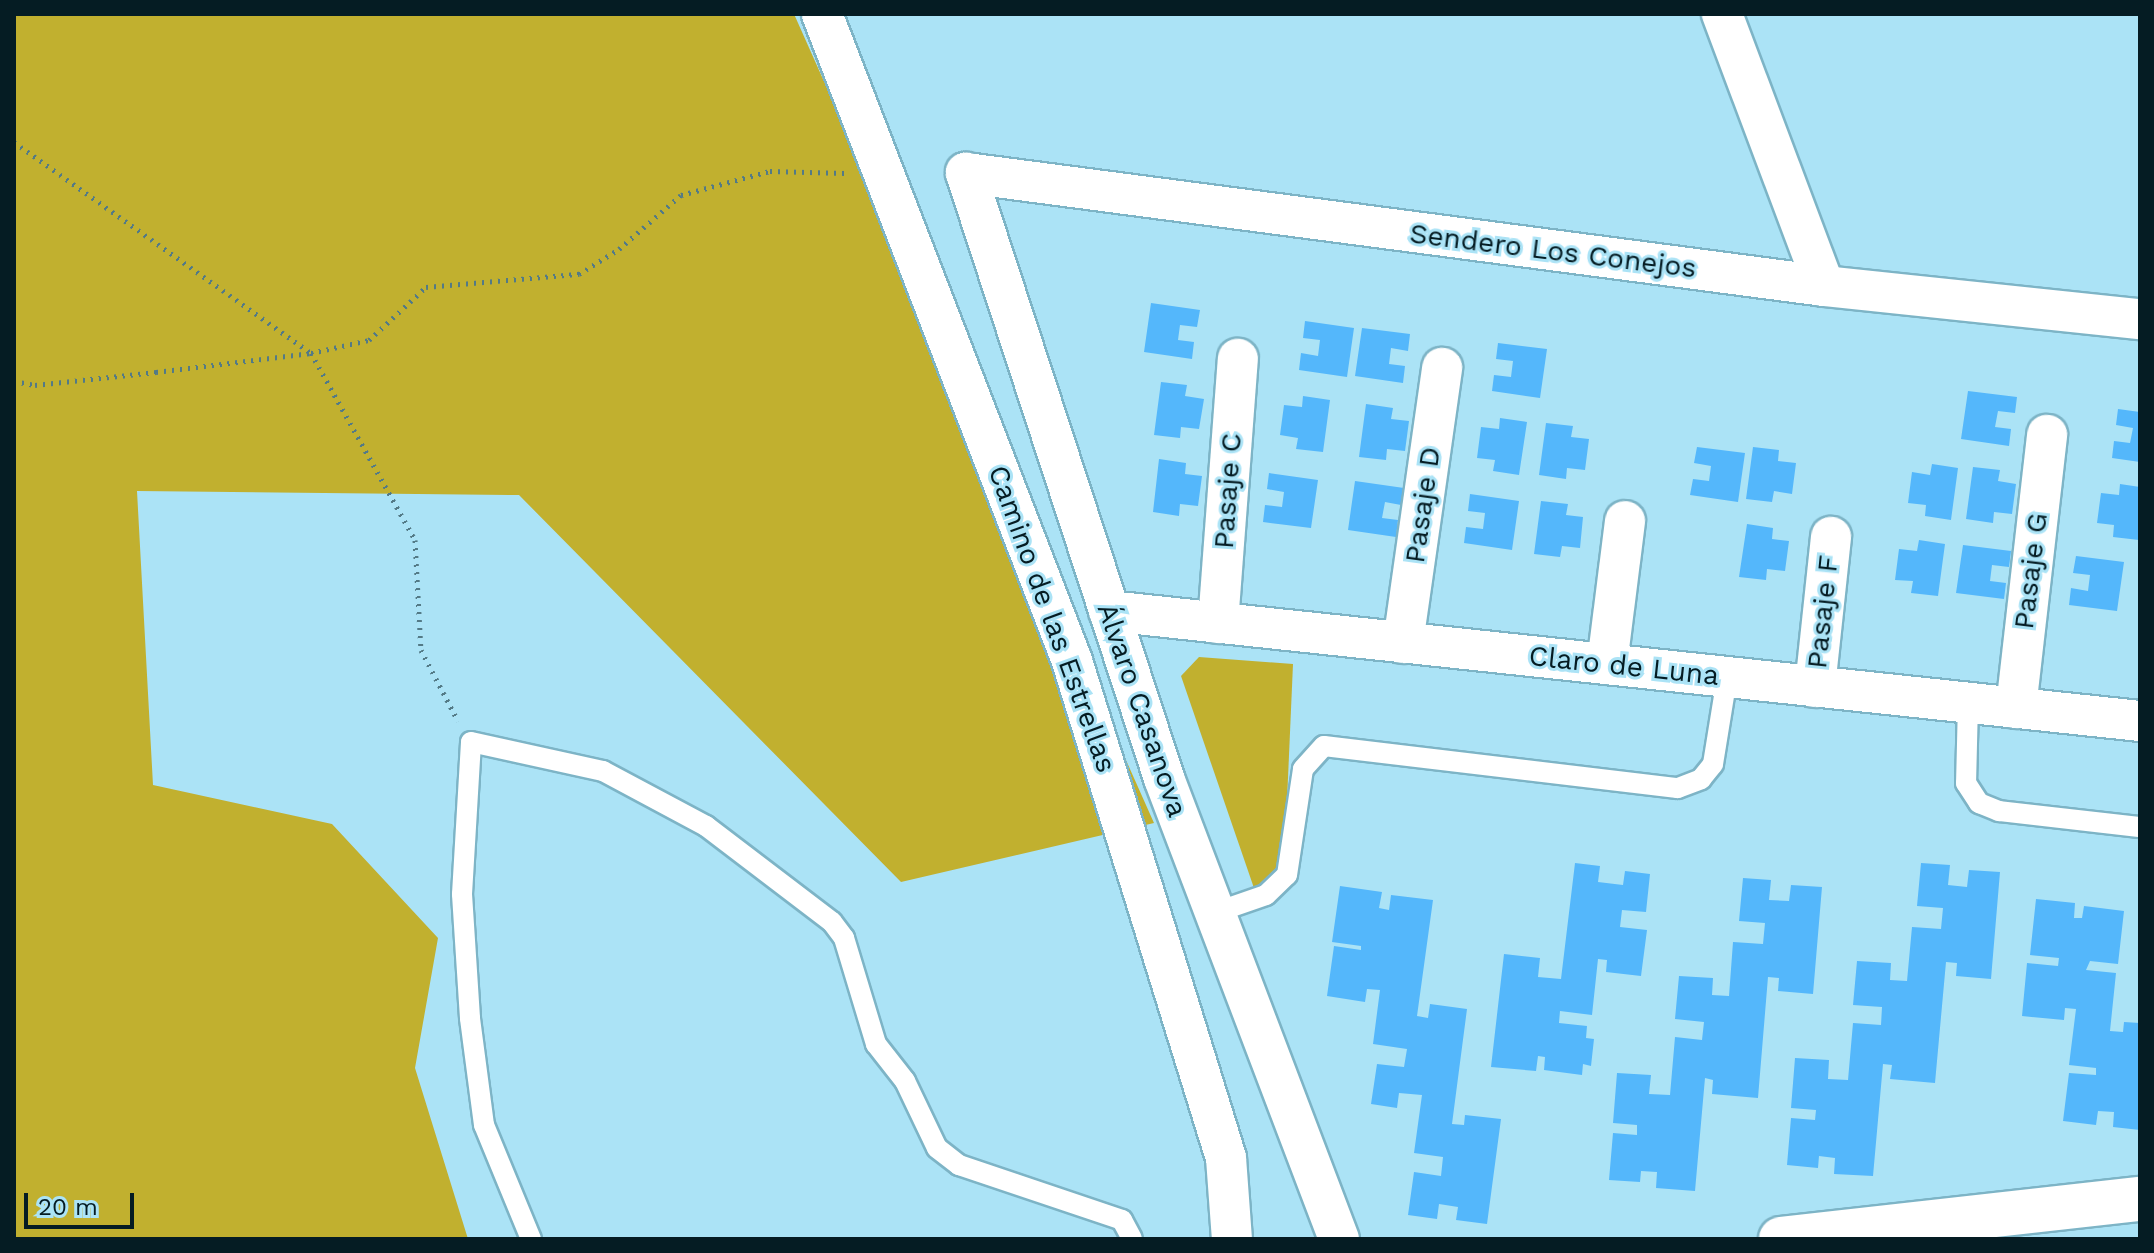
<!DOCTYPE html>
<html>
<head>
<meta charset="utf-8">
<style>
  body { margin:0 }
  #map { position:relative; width:2154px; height:1253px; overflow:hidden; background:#abe3f6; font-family:"Work Sans",sans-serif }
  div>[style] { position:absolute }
  .green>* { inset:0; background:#c1b02f }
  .building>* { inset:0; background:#54b7fb }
  .path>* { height:5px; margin-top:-2.5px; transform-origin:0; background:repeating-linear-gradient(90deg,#537a86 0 2px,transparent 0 8px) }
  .roads { filter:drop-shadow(2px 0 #7db4c6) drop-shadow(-2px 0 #7db4c6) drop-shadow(0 2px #7db4c6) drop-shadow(0 -2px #7db4c6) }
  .service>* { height:20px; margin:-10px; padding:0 10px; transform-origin:10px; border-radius:10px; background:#fff }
  .minor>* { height:40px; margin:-20px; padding:0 20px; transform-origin:20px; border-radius:20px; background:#fff }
  .tertiary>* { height:44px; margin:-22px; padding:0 22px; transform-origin:22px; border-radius:22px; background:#fff }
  span { translate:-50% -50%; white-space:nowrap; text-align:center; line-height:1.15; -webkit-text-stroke:6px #abe3f6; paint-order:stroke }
  .street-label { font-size:28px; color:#051c23 }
  .frame { position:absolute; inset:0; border:16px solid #051c23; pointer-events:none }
  .scale { position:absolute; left:24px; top:1193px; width:110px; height:36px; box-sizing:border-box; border:4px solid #051c23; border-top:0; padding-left:10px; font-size:24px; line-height:28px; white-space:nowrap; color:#051c23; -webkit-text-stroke:6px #abe3f6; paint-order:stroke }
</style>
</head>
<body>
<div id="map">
  <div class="green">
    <i style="clip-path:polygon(14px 14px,794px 14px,1154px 823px,901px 882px,519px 495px,137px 491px,153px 785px,332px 824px,438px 938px,415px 1068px,468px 1239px,14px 1239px)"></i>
    <i style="clip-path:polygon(1199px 657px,1293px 664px,1284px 869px,1255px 891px,1181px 676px)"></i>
  </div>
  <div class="building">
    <i style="clip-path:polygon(1151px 303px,1200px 310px,1197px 327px,1180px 325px,1178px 340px,1194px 342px,1192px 359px,1144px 352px)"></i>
    <i style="clip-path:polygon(1305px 321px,1354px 328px,1347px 377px,1299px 370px,1301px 353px,1318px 356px,1320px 340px,1303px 338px)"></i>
    <i style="clip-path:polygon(1362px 328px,1410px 334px,1408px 351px,1391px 348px,1389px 364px,1405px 366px,1403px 383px,1355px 376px)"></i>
    <i style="clip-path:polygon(1498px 343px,1547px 349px,1540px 398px,1492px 391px,1494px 375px,1511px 377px,1513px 361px,1496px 359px)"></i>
    <i style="clip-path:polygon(1161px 382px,1187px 385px,1185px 396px,1204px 399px,1199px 429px,1181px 427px,1180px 438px,1154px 435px)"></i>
    <i style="clip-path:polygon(1968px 391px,2017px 397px,2015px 413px,1998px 411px,1995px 427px,2011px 429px,2009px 446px,1961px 439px)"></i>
    <i style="clip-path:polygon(1303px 396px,1330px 400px,1323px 452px,1296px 449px,1298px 438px,1280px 435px,1284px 405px,1302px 407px)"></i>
    <i style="clip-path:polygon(1366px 404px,1393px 408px,1391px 419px,1409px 421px,1405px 451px,1387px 449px,1386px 460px,1359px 457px)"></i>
    <i style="clip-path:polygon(2118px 409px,2140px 412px,2140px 462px,2112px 458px,2114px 441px,2130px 443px,2133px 428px,2116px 425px)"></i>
    <i style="clip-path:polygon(1500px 418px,1527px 422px,1519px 475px,1493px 471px,1495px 460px,1477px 458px,1481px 427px,1499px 429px)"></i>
    <i style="clip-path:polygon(1546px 423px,1573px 426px,1571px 437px,1589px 439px,1585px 470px,1567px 468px,1566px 479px,1539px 475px)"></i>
    <i style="clip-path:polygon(1697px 447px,1745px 453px,1738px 502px,1690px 495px,1693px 479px,1709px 481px,1711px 466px,1694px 463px)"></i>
    <i style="clip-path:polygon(1753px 447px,1779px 450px,1778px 461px,1796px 463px,1792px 494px,1774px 491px,1772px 502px,1746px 499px)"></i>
    <i style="clip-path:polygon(1159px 459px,1186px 463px,1185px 474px,1202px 476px,1198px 506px,1180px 504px,1179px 516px,1153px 512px)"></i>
    <i style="clip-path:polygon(1932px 464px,1958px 468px,1951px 520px,1925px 516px,1926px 505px,1908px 503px,1912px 472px,1930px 475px)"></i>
    <i style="clip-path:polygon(1973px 467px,2000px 470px,1998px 481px,2016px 484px,2012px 514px,1994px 512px,1993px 523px,1966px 519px)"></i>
    <i style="clip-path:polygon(1269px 473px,1318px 480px,1311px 528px,1263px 522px,1265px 505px,1282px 507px,1284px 492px,1267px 489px)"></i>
    <i style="clip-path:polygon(1355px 481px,1404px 488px,1401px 505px,1385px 502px,1382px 518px,1398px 520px,1396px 537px,1348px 530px)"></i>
    <i style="clip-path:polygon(2120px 484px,2140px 487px,2139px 540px,2113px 537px,2114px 525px,2097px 523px,2101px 493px,2119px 495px)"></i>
    <i style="clip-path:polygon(1470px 494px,1519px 501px,1512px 550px,1464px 543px,1466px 527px,1483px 529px,1485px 513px,1468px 511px)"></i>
    <i style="clip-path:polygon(1541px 501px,1568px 504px,1566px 515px,1583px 517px,1580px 548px,1562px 546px,1560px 557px,1534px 554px)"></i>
    <i style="clip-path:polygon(1747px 524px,1773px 528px,1772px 539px,1789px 541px,1785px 571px,1767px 569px,1766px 580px,1739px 577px)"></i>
    <i style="clip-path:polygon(1919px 540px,1945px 544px,1938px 596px,1911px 593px,1913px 581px,1895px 580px,1899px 549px,1917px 551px)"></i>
    <i style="clip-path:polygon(1963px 545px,2011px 551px,2009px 567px,1992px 565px,1990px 581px,2006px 583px,2004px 599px,1956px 593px)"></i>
    <i style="clip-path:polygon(2076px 556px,2124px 562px,2117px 611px,2069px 605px,2071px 588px,2088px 591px,2090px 575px,2073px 573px)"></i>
    <i style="clip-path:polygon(1575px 863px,1600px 866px,1598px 882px,1623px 885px,1625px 871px,1650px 874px,1646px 912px,1622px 910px,1620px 927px,1647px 930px,1641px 976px,1606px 972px,1607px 960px,1598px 959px,1592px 1015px,1560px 1011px,1559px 1023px,1587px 1026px,1586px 1038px,1594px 1039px,1591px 1066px,1583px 1064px,1582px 1075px,1544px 1070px,1545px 1057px,1538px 1056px,1536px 1071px,1491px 1067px,1504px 954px,1540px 958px,1538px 977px,1561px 979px)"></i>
    <i style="clip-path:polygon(1921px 863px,1950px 865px,1948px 885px,1967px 887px,1969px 870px,2000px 872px,1991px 979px,1956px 976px,1957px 963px,1946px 962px,1935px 1083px,1890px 1079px,1892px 1065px,1883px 1064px,1873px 1176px,1834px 1174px,1835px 1158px,1819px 1156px,1818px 1168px,1787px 1165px,1791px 1118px,1815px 1120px,1816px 1110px,1791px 1108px,1795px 1058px,1829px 1060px,1828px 1079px,1848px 1080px,1853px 1023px,1881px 1025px,1882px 1007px,1853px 1005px,1857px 961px,1891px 963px,1890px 980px,1907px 981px,1912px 927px,1941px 929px,1943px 908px,1917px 906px)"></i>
    <i style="clip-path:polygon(1743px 878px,1771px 880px,1769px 900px,1789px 901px,1791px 885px,1822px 887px,1813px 994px,1778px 991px,1779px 978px,1768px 977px,1758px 1098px,1712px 1094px,1713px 1080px,1705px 1078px,1695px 1191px,1656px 1188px,1657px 1172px,1641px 1171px,1640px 1182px,1609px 1180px,1613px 1133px,1637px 1135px,1637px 1125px,1613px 1123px,1617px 1073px,1651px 1075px,1649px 1094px,1670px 1095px,1675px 1037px,1702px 1040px,1704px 1022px,1675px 1019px,1679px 976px,1713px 978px,1712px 995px,1729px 996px,1733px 942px,1763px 944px,1765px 923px,1739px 921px)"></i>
    <i style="clip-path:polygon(1340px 886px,1382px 892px,1379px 908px,1389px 910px,1391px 895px,1433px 900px,1417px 1016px,1428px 1018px,1430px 1004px,1467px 1009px,1452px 1124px,1464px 1125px,1465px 1115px,1501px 1119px,1487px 1224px,1456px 1220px,1458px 1207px,1439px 1204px,1437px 1219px,1408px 1215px,1414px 1172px,1441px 1176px,1443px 1157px,1414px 1153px,1422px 1095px,1399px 1093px,1397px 1108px,1371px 1104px,1377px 1064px,1404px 1067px,1407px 1049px,1373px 1044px,1380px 990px,1367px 989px,1365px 1002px,1327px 996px,1334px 946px,1361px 950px,1361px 946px,1332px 942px)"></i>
    <i style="clip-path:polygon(2036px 899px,2075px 903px,2074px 918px,2082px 918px,2084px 906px,2124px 911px,2118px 964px,2090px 961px,2086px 970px,2116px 973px,2110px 1031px,2123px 1032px,2124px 1022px,2140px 1023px,2140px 1130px,2113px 1127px,2114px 1112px,2098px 1111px,2096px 1125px,2063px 1121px,2069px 1073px,2096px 1075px,2096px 1068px,2069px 1065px,2076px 1009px,2065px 1008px,2064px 1020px,2022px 1016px,2027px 963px,2058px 966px,2059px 958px,2030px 955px)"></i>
  </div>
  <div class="path">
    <i style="left:14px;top:142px;width:364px;rotate:35.4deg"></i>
    <i style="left:311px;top:353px;width:214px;rotate:60.9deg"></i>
    <i style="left:415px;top:540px;width:110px;rotate:86.9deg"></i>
    <i style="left:421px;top:650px;width:80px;rotate:62.5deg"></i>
    <i style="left:14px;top:381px;width:21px;rotate:11deg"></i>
    <i style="left:35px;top:385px;width:122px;rotate:-6.1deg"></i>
    <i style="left:156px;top:372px;width:156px;rotate:-7deg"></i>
    <i style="left:311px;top:353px;width:59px;rotate:-12.6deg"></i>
    <i style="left:369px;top:340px;width:78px;rotate:-42.9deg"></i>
    <i style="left:426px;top:287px;width:154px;rotate:-4.9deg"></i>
    <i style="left:579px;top:274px;width:47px;rotate:-32deg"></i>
    <i style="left:619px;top:249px;width:82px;rotate:-41.1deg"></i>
    <i style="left:681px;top:195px;width:92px;rotate:-15.1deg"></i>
    <i style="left:770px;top:171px;width:75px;rotate:1.5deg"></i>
  </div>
  <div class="roads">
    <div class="service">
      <i style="left:1968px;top:703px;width:80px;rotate:91.4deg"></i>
      <i style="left:1966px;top:783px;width:24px;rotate:57deg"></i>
      <i style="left:1979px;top:803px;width:22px;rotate:22deg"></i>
      <i style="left:1999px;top:811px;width:142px;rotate:6.5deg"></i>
      <i style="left:1214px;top:913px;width:55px;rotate:-19.1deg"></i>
      <i style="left:1266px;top:895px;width:29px;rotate:-44deg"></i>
      <i style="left:1287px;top:875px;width:107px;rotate:-81.4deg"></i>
      <i style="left:1303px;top:769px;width:31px;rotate:-48deg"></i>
      <i style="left:1324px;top:746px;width:356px;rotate:6.8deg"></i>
      <i style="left:1678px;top:788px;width:25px;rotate:-21deg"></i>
      <i style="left:1701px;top:779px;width:19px;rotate:-51deg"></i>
      <i style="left:1713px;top:764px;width:87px;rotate:-80.8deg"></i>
      <i style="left:531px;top:1239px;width:123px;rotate:-112.4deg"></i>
      <i style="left:484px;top:1125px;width:108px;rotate:-97.5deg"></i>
      <i style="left:470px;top:1018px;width:124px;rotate:-93.7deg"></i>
      <i style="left:462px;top:894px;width:152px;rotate:-86.6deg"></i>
      <i style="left:471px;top:742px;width:135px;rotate:12.4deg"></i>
      <i style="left:603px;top:771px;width:117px;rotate:28.1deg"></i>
      <i style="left:706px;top:826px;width:158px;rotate:37.3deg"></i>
      <i style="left:832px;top:922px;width:20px;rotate:53deg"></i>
      <i style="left:844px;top:938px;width:111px;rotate:73.2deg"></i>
      <i style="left:876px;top:1044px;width:47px;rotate:51.9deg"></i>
      <i style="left:905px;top:1081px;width:74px;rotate:64.5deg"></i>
      <i style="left:937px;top:1148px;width:28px;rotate:38deg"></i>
      <i style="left:959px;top:1165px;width:172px;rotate:18.6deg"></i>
      <i style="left:1122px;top:1220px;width:21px;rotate:62deg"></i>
    </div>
    <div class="minor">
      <i style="left:822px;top:14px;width:694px;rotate:68.87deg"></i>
      <i style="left:1072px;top:661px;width:520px;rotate:72.78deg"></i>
      <i style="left:1226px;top:1158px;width:81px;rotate:85.8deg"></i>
      <i style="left:1722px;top:14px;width:290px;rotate:69.4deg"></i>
      <i style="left:1109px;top:611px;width:1037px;rotate:6.09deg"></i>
      <i style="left:1218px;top:623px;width:265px;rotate:-85.7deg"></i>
      <i style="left:1403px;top:643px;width:278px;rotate:-81.9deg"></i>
      <i style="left:1607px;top:664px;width:144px;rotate:-82.8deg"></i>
      <i style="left:1815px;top:687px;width:151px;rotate:-83.9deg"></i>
      <i style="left:2016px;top:708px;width:275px;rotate:-83.5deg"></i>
      <i style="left:1339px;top:1239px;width:493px;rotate:-110.8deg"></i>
      <i style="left:1164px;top:778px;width:637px;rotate:-108.12deg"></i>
      <i style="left:966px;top:173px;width:865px;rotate:7.5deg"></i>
      <i style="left:1824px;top:286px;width:318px;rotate:6deg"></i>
    </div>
    <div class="tertiary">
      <i style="left:1781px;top:1239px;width:361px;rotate:-6.4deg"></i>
    </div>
  </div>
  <div class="street-label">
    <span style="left:1553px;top:251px;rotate:7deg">Sendero Los Conejos</span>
    <span style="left:1228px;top:491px;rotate:-86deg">Pasaje C</span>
    <span style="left:1423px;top:505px;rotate:-82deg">Pasaje D</span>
    <span style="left:2031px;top:571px;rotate:-83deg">Pasaje G</span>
    <span style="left:1823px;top:612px;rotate:-84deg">Pasaje F</span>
    <span style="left:1052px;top:619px;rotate:70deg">Camino de las Estrellas</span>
    <span style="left:1624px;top:666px;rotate:6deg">Claro de Luna</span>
    <span style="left:1142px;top:710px;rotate:71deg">Álvaro Casanova</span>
  </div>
  <div class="frame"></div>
  <div class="scale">20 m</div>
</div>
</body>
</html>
